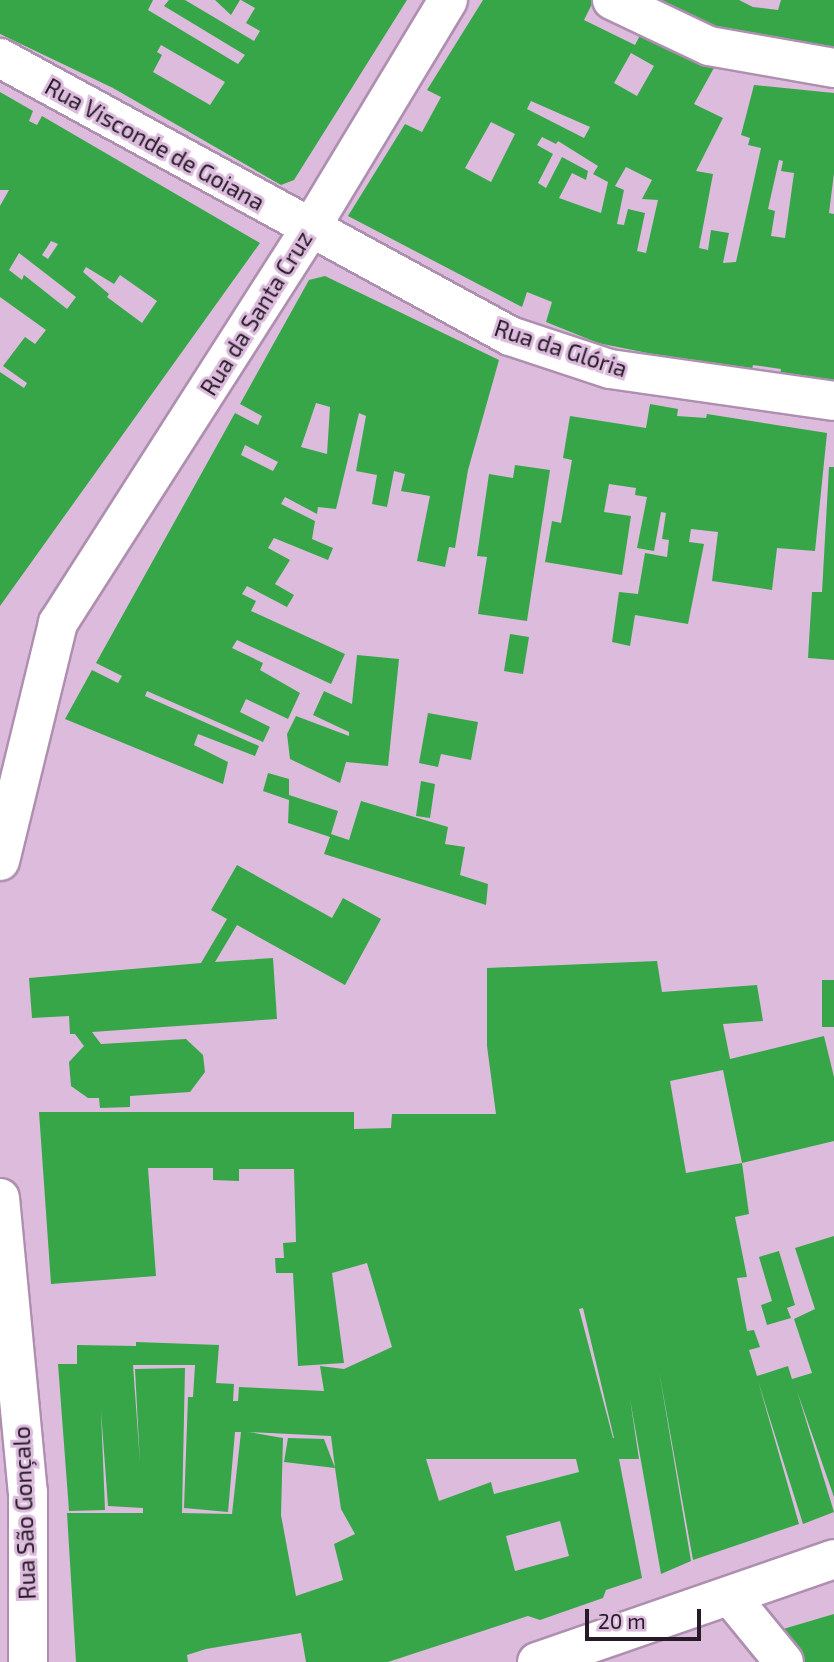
<!DOCTYPE html>
<html>
<head>
<meta charset="utf-8">
<style>
  body { margin:0 }
  #map { position:relative; width:834px; height:1662px; overflow:hidden; background:#dcbbdd; font-family:"Exo 2",sans-serif }
  div>[style] { position:absolute }
  .building>* { inset:0; background:#37a648 }
  .roads { filter:drop-shadow(2px 0 #af8fb0) drop-shadow(-2px 0 #af8fb0) drop-shadow(0 2px #af8fb0) drop-shadow(0 -2px #af8fb0) }
  .minor>* { height:38px; margin:-19px; padding:0 19px; transform-origin:19px; border-radius:19px; background:#fff }
  span { translate:-50% -50%; white-space:nowrap; text-align:center; line-height:1.15; -webkit-text-stroke:6px #dcbbdd; paint-order:stroke }
  .street-label { font-size:23px; color:#261a26 }
  .scale { position:absolute; left:585px; top:1609px; width:116px; height:32px; box-sizing:border-box; border:4px solid #261a26; border-top:0; padding-left:9px; font-size:21px; line-height:24px; white-space:nowrap; color:#261a26; -webkit-text-stroke:5px #dcbbdd; paint-order:stroke }
</style>
</head>
<body>
<div id="map">
  <div class="building">
    <i style="clip-path:polygon(evenodd,0 0,153px 0,148px 10px,238px 64px,245px 55px,164px 6px,169px 0,185px 0,254px 41px,260px 31px,246px 23px,255px 8px,241px 0,407px 0,294px 180px,281px 185px,113px 88px,0 34px,0 0,161px 45px,225px 82px,210px 105px,153px 72px,162px 55px,157px 52px,161px 45px)"></i>
    <i style="clip-path:polygon(215px 0,240px 0,231px 15px)"></i>
    <i style="clip-path:polygon(evenodd,483px 0,594px 0,584px 20px,635px 45px,645px 26px,720px 57px,694px 104px,723px 118px,696px 171px,713px 174px,699px 248px,708px 250px,711px 230px,729px 233px,723px 263px,736px 262px,761px 148px,748px 145px,750px 138px,741px 135px,754px 85px,834px 93px,834px 173px,829px 213px,834px 214px,834px 388px,779px 379px,781px 369px,753px 365px,751px 374px,598px 343px,546px 322px,552px 302px,527px 292px,522px 307px,348px 216px,405px 124px,422px 132px,441px 97px,427px 90px,483px 0,631px 53px,654px 66px,637px 96px,614px 83px,631px 53px,483px 0,531px 101px,590px 127px,584px 138px,527px 109px,531px 101px,483px 0,491px 122px,515px 134px,491px 182px,465px 168px,491px 122px,483px 0,542px 137px,556px 144px,558px 141px,598px 166px,593px 174px,608px 182px,601px 213px,559px 198px,572px 173px,586px 180px,588px 171px,562px 157px,546px 188px,538px 183px,553px 154px,537px 145px,542px 137px,483px 0,779px 160px,783px 161px,781px 171px,794px 173px,785px 238px,771px 236px,775px 211px,768px 209px,779px 160px,483px 0,626px 167px,652px 180px,642px 199px,658px 200px,646px 253px,637px 251px,645px 213px,628px 209px,624px 225px,617px 224px,624px 190px,615px 186px,626px 167px)"></i>
    <i style="clip-path:polygon(645px 0,739px 0,753px 7px,778px 10px,781px 0,834px 0,834px 49px,751px 46px)"></i>
    <i style="clip-path:polygon(evenodd,0 92px,33px 111px,29px 121px,37px 125px,42px 116px,260px 243px,0 606px,0 372px,24px 388px,27px 383px,3px 366px,25px 337px,35px 344px,46px 330px,0 297px,0 206px,9px 190px,0 190px,0 92px,51px 241px,58px 244px,48px 259px,42px 255px,51px 241px,0 92px,19px 253px,76px 297px,67px 309px,24px 275px,22px 280px,9px 270px,19px 253px,0 92px,86px 267px,114px 284px,120px 275px,157px 301px,142px 323px,107px 297px,109px 294px,83px 272px,86px 267px)"></i>
    <i style="clip-path:polygon(evenodd,325px 276px,499px 360px,468px 470px,455px 548px,449px 547px,445px 567px,417px 561px,430px 496px,401px 491px,405px 474px,394px 471px,387px 507px,372px 504px,377px 475px,356px 471px,366px 416px,359px 413px,336px 509px,318px 507px,317px 514px,285px 497px,281px 504px,315px 521px,312px 539px,333px 548px,328px 560px,274px 538px,268px 548px,290px 560px,275px 584px,294px 595px,287px 607px,247px 586px,242px 594px,256px 601px,251px 611px,345px 654px,331px 684px,237px 640px,232px 648px,263px 663px,260px 670px,300px 693px,288px 719px,246px 699px,240px 712px,270px 727px,263px 742px,147px 691px,145px 696px,259px 746px,255px 756px,198px 734px,194px 745px,228px 762px,223px 784px,65px 719px,92px 670px,118px 683px,122px 676px,96px 663px,235px 413px,258px 425px,262px 416px,240px 404px,309px 280px,325px 276px,316px 403px,330px 407px,327px 454px,301px 447px,316px 403px,325px 276px,245px 445px,278px 462px,273px 471px,241px 455px,245px 445px)"></i>
    <i style="clip-path:polygon(650px 404px,678px 409px,677px 416px,706px 418px,707px 414px,827px 433px,815px 551px,777px 548px,772px 590px,712px 581px,718px 532px,691px 529px,689px 542px,704px 544px,688px 624px,635px 615px,630px 646px,612px 642px,619px 592px,638px 594px,645px 553px,667px 557px,669px 540px,662px 539px,666px 513px,661px 512px,654px 551px,637px 548px,647px 497px,635px 495px,636px 488px,609px 484px,604px 512px,631px 516px,622px 575px,545px 562px,552px 521px,561px 523px,572px 460px,563px 458px,570px 416px,646px 428px)"></i>
    <i style="clip-path:polygon(515px 465px,550px 470px,527px 621px,478px 614px,487px 557px,477px 556px,489px 474px,513px 478px)"></i>
    <i style="clip-path:polygon(829px 467px,834px 467px,834px 660px,808px 658px,812px 592px,822px 592px)"></i>
    <i style="clip-path:polygon(510px 634px,529px 637px,523px 674px,504px 671px)"></i>
    <i style="clip-path:polygon(357px 655px,399px 659px,388px 766px,346px 762px,340px 783px,290px 759px,287px 734px,296px 716px,349px 736px,349px 732px,313px 715px,324px 691px,352px 704px)"></i>
    <i style="clip-path:polygon(428px 713px,478px 722px,471px 760px,441px 754px,438px 767px,419px 763px)"></i>
    <i style="clip-path:polygon(268px 773px,289px 779px,289px 795px,338px 811px,331px 834px,349px 840px,361px 801px,448px 827px,445px 844px,465px 847px,460px 875px,488px 884px,486px 905px,324px 854px,330px 837px,288px 823px,289px 800px,263px 791px)"></i>
    <i style="clip-path:polygon(421px 781px,435px 784px,430px 818px,416px 816px)"></i>
    <i style="clip-path:polygon(237px 865px,332px 918px,343px 898px,381px 919px,345px 985px,237px 925px,215px 962px,273px 958px,277px 1019px,92px 1032px,101px 1044px,186px 1039px,203px 1055px,205px 1072px,190px 1092px,130px 1096px,130px 1107px,100px 1108px,99px 1098px,88px 1098px,71px 1086px,69px 1062px,84px 1046px,75px 1034px,70px 1034px,69px 1016px,32px 1018px,29px 978px,201px 963px,227px 919px,211px 910px)"></i>
    <i style="clip-path:polygon(evenodd,657px 961px,662px 992px,757px 985px,763px 1021px,723px 1024px,730px 1059px,824px 1036px,834px 1077px,834px 1141px,742px 1163px,723px 1070px,670px 1081px,686px 1173px,742px 1163px,749px 1214px,735px 1217px,747px 1277px,737px 1278px,747px 1331px,754px 1330px,760px 1347px,749px 1350px,757px 1376px,788px 1366px,792px 1379px,812px 1373px,794px 1319px,815px 1309px,795px 1248px,834px 1236px,834px 1497px,797px 1391px,834px 1512px,803px 1524px,758px 1381px,799px 1524px,693px 1560px,659px 1371px,691px 1561px,661px 1574px,630px 1399px,639px 1459px,619px 1459px,642px 1578px,606px 1590px,603px 1598px,540px 1620px,528px 1616px,388px 1662px,306px 1662px,301px 1633px,206px 1649px,187px 1655px,188px 1662px,76px 1662px,67px 1513px,143px 1513px,143px 1508px,108px 1506px,101px 1411px,105px 1510px,69px 1511px,58px 1364px,77px 1364px,77px 1345px,136px 1346px,136px 1342px,219px 1345px,216px 1383px,234px 1384px,233px 1401px,238px 1401px,239px 1387px,324px 1391px,320px 1366px,344px 1369px,392px 1347px,367px 1263px,332px 1273px,344px 1363px,298px 1366px,293px 1273px,276px 1273px,275px 1258px,284px 1258px,283px 1243px,296px 1242px,294px 1169px,239px 1169px,239px 1181px,213px 1180px,213px 1168px,148px 1168px,156px 1276px,51px 1284px,39px 1112px,354px 1112px,354px 1129px,391px 1128px,392px 1114px,496px 1114px,487px 1046px,487px 968px,657px 961px,583px 1308px,614px 1438px,613px 1438px,579px 1309px,583px 1308px,657px 961px,133px 1365px,195px 1365px,193px 1397px,188px 1397px,184px 1508px,228px 1512px,235px 1432px,241px 1432px,232px 1514px,182px 1513px,185px 1368px,135px 1369px,140px 1463px,133px 1365px,657px 961px,248px 1432px,331px 1436px,335px 1468px,324px 1439px,288px 1438px,284px 1462px,335px 1468px,341px 1509px,355px 1534px,334px 1544px,343px 1580px,296px 1596px,281px 1515px,283px 1438px,248px 1432px,657px 961px,426px 1459px,576px 1459px,579px 1472px,494px 1494px,491px 1482px,439px 1501px,426px 1459px,657px 961px,560px 1521px,569px 1556px,515px 1571px,506px 1536px,560px 1521px)"></i>
    <i style="clip-path:polygon(822px 980px,834px 980px,834px 1027px,822px 1027px)"></i>
    <i style="clip-path:polygon(779px 1251px,795px 1305px,787px 1308px,791px 1318px,767px 1325px,761px 1305px,772px 1301px,759px 1257px)"></i>
    <i style="clip-path:polygon(834px 1614px,834px 1662px,801px 1662px,773px 1632px)"></i>
  </div>
  <div class="roads">
    <div class="minor">
      <i style="left:612px;top:0;width:107px;rotate:25.4deg"></i>
      <i style="left:709px;top:46px;width:127px;rotate:10deg"></i>
      <i style="left:0;top:58px;width:581px;rotate:28.59deg"></i>
      <i style="left:510px;top:336px;width:105px;rotate:18.3deg"></i>
      <i style="left:610px;top:369px;width:226px;rotate:8.1deg"></i>
      <i style="left:0;top:861px;width:245px;rotate:-76.3deg"></i>
      <i style="left:58px;top:623px;width:468px;rotate:-57.4deg"></i>
      <i style="left:310px;top:229px;width:267px;rotate:-58.9deg"></i>
      <i style="left:0;top:1198px;width:295px;rotate:84.6deg"></i>
      <i style="left:28px;top:1492px;width:170px;rotate:90deg"></i>
      <i style="left:730px;top:1596px;width:85px;rotate:50.7deg"></i>
      <i style="left:537px;top:1662px;width:314px;rotate:-19.1deg"></i>
    </div>
  </div>
  <div class="street-label">
    <span style="left:155px;top:144px;rotate:29deg">Rua Visconde de Goiana</span>
    <span style="left:256px;top:313px;rotate:-58deg">Rua da Santa Cruz</span>
    <span style="left:561px;top:348px;rotate:18deg">Rua da Glória</span>
    <span style="left:24px;top:1513px;rotate:-92deg">Rua São Gonçalo</span>
  </div>
  <div class="scale">20 m</div>
</div>
</body>
</html>
